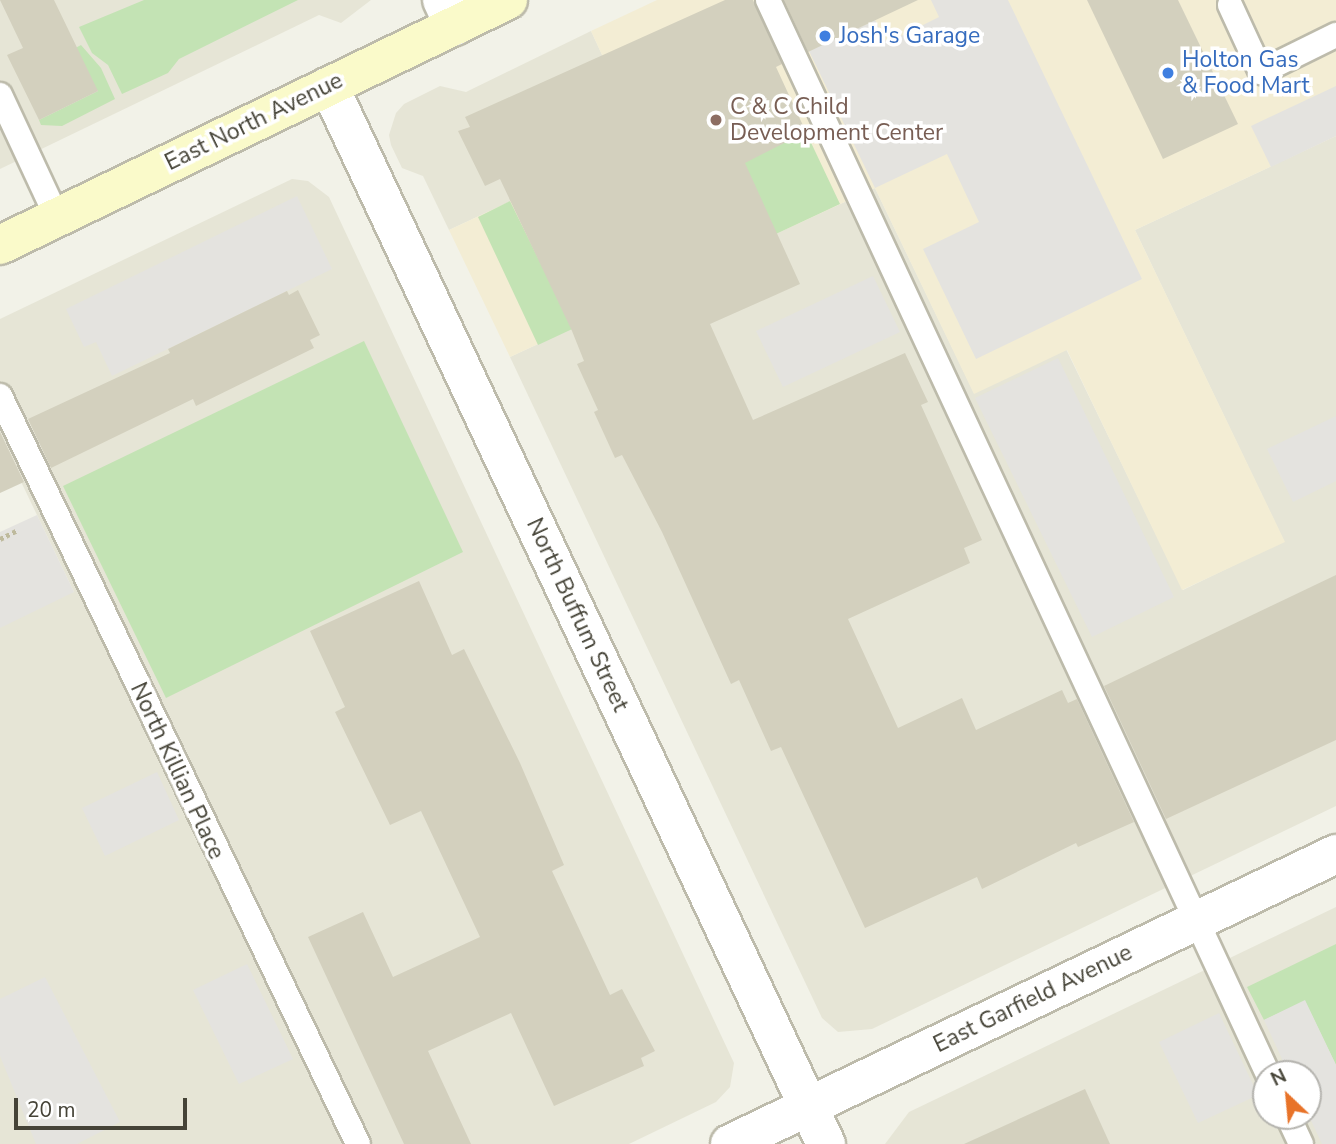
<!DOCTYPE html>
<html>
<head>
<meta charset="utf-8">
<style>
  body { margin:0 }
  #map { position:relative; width:1336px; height:1144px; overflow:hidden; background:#f2f2e8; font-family:"Nunito Sans",sans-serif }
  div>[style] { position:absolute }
  .residential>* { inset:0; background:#e6e5d6 }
  .commercial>* { inset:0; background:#f3edd4 }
  .green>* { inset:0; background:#c3e3b4 }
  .parking>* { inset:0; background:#e4e3df }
  .building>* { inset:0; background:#d3d0be }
  .path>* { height:4.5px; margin-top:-2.25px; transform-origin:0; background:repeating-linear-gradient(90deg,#beba9d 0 3.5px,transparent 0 7px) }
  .roads { filter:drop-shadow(2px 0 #bdbbab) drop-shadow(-2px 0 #bdbbab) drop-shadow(0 2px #bdbbab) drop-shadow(0 -2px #bdbbab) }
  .lane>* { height:24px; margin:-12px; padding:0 12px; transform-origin:12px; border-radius:12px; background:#fff }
  .street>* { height:38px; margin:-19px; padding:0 19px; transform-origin:19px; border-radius:19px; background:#fff }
  .secondary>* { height:38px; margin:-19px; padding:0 19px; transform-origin:19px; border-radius:19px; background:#fafaca }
  .dots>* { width:19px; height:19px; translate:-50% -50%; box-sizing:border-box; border:4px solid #fff; border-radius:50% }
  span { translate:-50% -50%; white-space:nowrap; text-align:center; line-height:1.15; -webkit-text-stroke:7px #fff; paint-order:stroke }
  .shop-label { font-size:23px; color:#366cbe }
  .left { translate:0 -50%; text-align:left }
  .education-label { font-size:23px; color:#785e54 }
  .street-label { font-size:23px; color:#454337 }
  .north { position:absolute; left:1252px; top:1060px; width:70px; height:70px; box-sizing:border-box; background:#fff; border:2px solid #b5b4af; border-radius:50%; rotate:334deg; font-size:19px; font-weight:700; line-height:28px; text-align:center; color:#454337 }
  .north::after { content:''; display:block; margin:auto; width:24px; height:32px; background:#e87329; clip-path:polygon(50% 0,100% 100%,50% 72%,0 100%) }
  .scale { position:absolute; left:14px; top:1098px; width:173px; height:32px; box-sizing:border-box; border:4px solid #454337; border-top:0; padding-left:9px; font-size:21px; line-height:24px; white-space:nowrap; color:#454337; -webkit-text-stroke:5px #fff; paint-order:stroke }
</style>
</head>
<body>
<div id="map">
  <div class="residential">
    <i style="clip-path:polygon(0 0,371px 0,341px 23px,319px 15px,0 169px)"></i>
    <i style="clip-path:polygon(591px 31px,642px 140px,449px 230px,423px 176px,402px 168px,391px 145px,389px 135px,396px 113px,404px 104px,440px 86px,466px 92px)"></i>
    <i style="clip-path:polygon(1336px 136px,1336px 806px,872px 1029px,838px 1032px,822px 1018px,510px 357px,875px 188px,974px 393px,1066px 349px,1183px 590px,1284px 541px,1135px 230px)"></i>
    <i style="clip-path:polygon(292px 179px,308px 181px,329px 197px,734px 1063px,730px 1087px,716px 1102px,629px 1144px,0 1144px,0 606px,74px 592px,0 438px,0 319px)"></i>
    <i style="clip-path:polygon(evenodd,1336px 907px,1336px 1144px,885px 1144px,909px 1112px,1336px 907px,1266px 1074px,1308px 1074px,1308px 1116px,1266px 1116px,1266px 1074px)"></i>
  </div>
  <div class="commercial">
    <i style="clip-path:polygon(657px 0,1336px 0,1336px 136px,1135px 230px,1285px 542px,1182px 590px,1067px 350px,974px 394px,875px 188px,510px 357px,449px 230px,641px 140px,591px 31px)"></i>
  </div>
  <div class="green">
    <i style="clip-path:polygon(144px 0,298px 0,179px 59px,168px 73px,122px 94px,108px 65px,92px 53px,79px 27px)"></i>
    <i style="clip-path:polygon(81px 45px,101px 68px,115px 99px,62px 126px,41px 125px,39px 120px,98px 91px,64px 54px)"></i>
    <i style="clip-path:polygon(806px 132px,840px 204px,538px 345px,478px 217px,510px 201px,538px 258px)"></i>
    <i style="clip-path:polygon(364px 341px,463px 552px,166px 698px,63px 486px)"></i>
    <i style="clip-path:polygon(1336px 944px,1336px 1065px,1305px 1001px,1264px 1020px,1247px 987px)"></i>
  </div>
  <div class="parking">
    <i style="clip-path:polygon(931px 0,1008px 0,1142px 279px,976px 359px,923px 249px,979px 222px,947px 154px,875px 188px,809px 51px,875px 20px,887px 43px,939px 17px)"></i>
    <i style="clip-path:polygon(1336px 86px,1336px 136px,1271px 167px,1251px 126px)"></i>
    <i style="clip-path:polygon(297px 196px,332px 269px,112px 376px,96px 342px,84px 347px,66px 309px)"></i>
    <i style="clip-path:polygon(873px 276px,900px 332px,783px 387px,756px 331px)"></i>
    <i style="clip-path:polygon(1058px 358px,1174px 597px,1092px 637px,975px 398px)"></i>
    <i style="clip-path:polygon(1336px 416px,1336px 481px,1293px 502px,1267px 449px)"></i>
    <i style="clip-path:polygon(37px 515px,74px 592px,0 628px,0 532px)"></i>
    <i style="clip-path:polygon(157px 772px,179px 820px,105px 856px,82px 808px)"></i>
    <i style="clip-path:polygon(247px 964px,293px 1059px,239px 1084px,193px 990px)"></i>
    <i style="clip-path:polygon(45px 977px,120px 1122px,77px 1144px,36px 1144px,0 1056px,0 999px)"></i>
    <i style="clip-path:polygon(1305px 1000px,1336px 1065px,1336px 1144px,1322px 1144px,1308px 1114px,1308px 1074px,1289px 1074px,1264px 1020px)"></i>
    <i style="clip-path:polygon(1219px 1013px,1258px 1095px,1198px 1123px,1159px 1042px)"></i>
  </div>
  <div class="building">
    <i style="clip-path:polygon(0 0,54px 0,98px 91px,39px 120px,7px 55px,23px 48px)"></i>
    <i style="clip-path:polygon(725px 0,753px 0,782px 64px,776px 67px,806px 132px,745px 163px,800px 284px,710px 324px,753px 420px,905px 353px,928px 402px,921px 405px,982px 540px,964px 548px,970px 563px,848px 619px,898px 728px,962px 698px,976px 730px,1062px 690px,1068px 703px,1077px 699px,1134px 822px,1078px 847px,1076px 843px,982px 889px,977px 877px,865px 928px,781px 747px,771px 751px,739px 680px,731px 684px,662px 532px,622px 455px,615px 458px,594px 412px,598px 410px,577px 364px,584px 361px,572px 331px,500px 179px,485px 186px,458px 131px,470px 127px,465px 117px)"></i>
    <i style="clip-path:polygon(784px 0,918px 0,808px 52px)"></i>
    <i style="clip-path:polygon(1087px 0,1178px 0,1238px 124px,1163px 159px)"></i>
    <i style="clip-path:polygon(298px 290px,320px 335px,310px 340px,314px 348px,196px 406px,193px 399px,51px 468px,28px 419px,170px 353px,168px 349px,287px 291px,289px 295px)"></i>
    <i style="clip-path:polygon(0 432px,24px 482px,0 493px)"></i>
    <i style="clip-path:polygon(1336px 575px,1336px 740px,1166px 819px,1104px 686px)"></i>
    <i style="clip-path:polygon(419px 581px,452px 655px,464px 649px,520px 763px,564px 865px,552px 871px,610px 995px,622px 989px,655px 1051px,641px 1058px,644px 1066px,554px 1106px,511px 1013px,428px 1051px,471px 1144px,404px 1144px,308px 937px,363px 912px,393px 977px,480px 937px,421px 811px,390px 825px,335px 712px,345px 707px,310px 631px)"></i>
    <i style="clip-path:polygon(1085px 1089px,1110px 1144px,964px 1144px)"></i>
  </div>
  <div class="path">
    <i style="left:0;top:539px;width:20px;rotate:-27deg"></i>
  </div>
  <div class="roads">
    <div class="lane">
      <i style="left:768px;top:0;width:1185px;rotate:65.04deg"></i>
      <i style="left:1230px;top:5px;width:74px;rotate:65.2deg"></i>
      <i style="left:1261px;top:72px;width:84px;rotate:-26.3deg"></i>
      <i style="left:0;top:95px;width:135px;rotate:65deg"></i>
      <i style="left:0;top:396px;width:829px;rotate:64.42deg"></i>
      <i style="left:1288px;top:1116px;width:31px;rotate:65deg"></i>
    </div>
    <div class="street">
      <i style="left:442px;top:0;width:29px;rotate:65deg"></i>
      <i style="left:329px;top:86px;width:1169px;rotate:64.84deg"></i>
      <i style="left:730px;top:1144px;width:672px;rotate:-25.57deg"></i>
    </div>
    <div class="secondary">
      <i style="left:0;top:245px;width:564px;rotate:-25.75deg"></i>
    </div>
  </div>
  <div class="dots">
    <i style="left:825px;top:36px;background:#3f7fe0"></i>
    <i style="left:1168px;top:73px;background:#3f7fe0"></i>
    <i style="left:716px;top:120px;background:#8d6e63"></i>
  </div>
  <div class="shop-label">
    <span class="left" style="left:839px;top:36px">Josh's Garage</span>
    <span class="left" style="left:1182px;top:73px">Holton Gas<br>&amp; Food Mart</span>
  </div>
  <div class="education-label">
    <span class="left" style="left:730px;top:120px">C &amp; C Child<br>Development Center</span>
  </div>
  <div class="street-label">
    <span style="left:254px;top:122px;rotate:-26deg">East North Avenue</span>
    <span style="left:577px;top:615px;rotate:65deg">North Buffum Street</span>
    <span style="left:177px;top:771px;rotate:65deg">North Killian Place</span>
    <span style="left:1033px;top:999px;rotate:-26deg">East Garfield Avenue</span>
  </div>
  <div class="north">N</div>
  <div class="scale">20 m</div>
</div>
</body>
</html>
